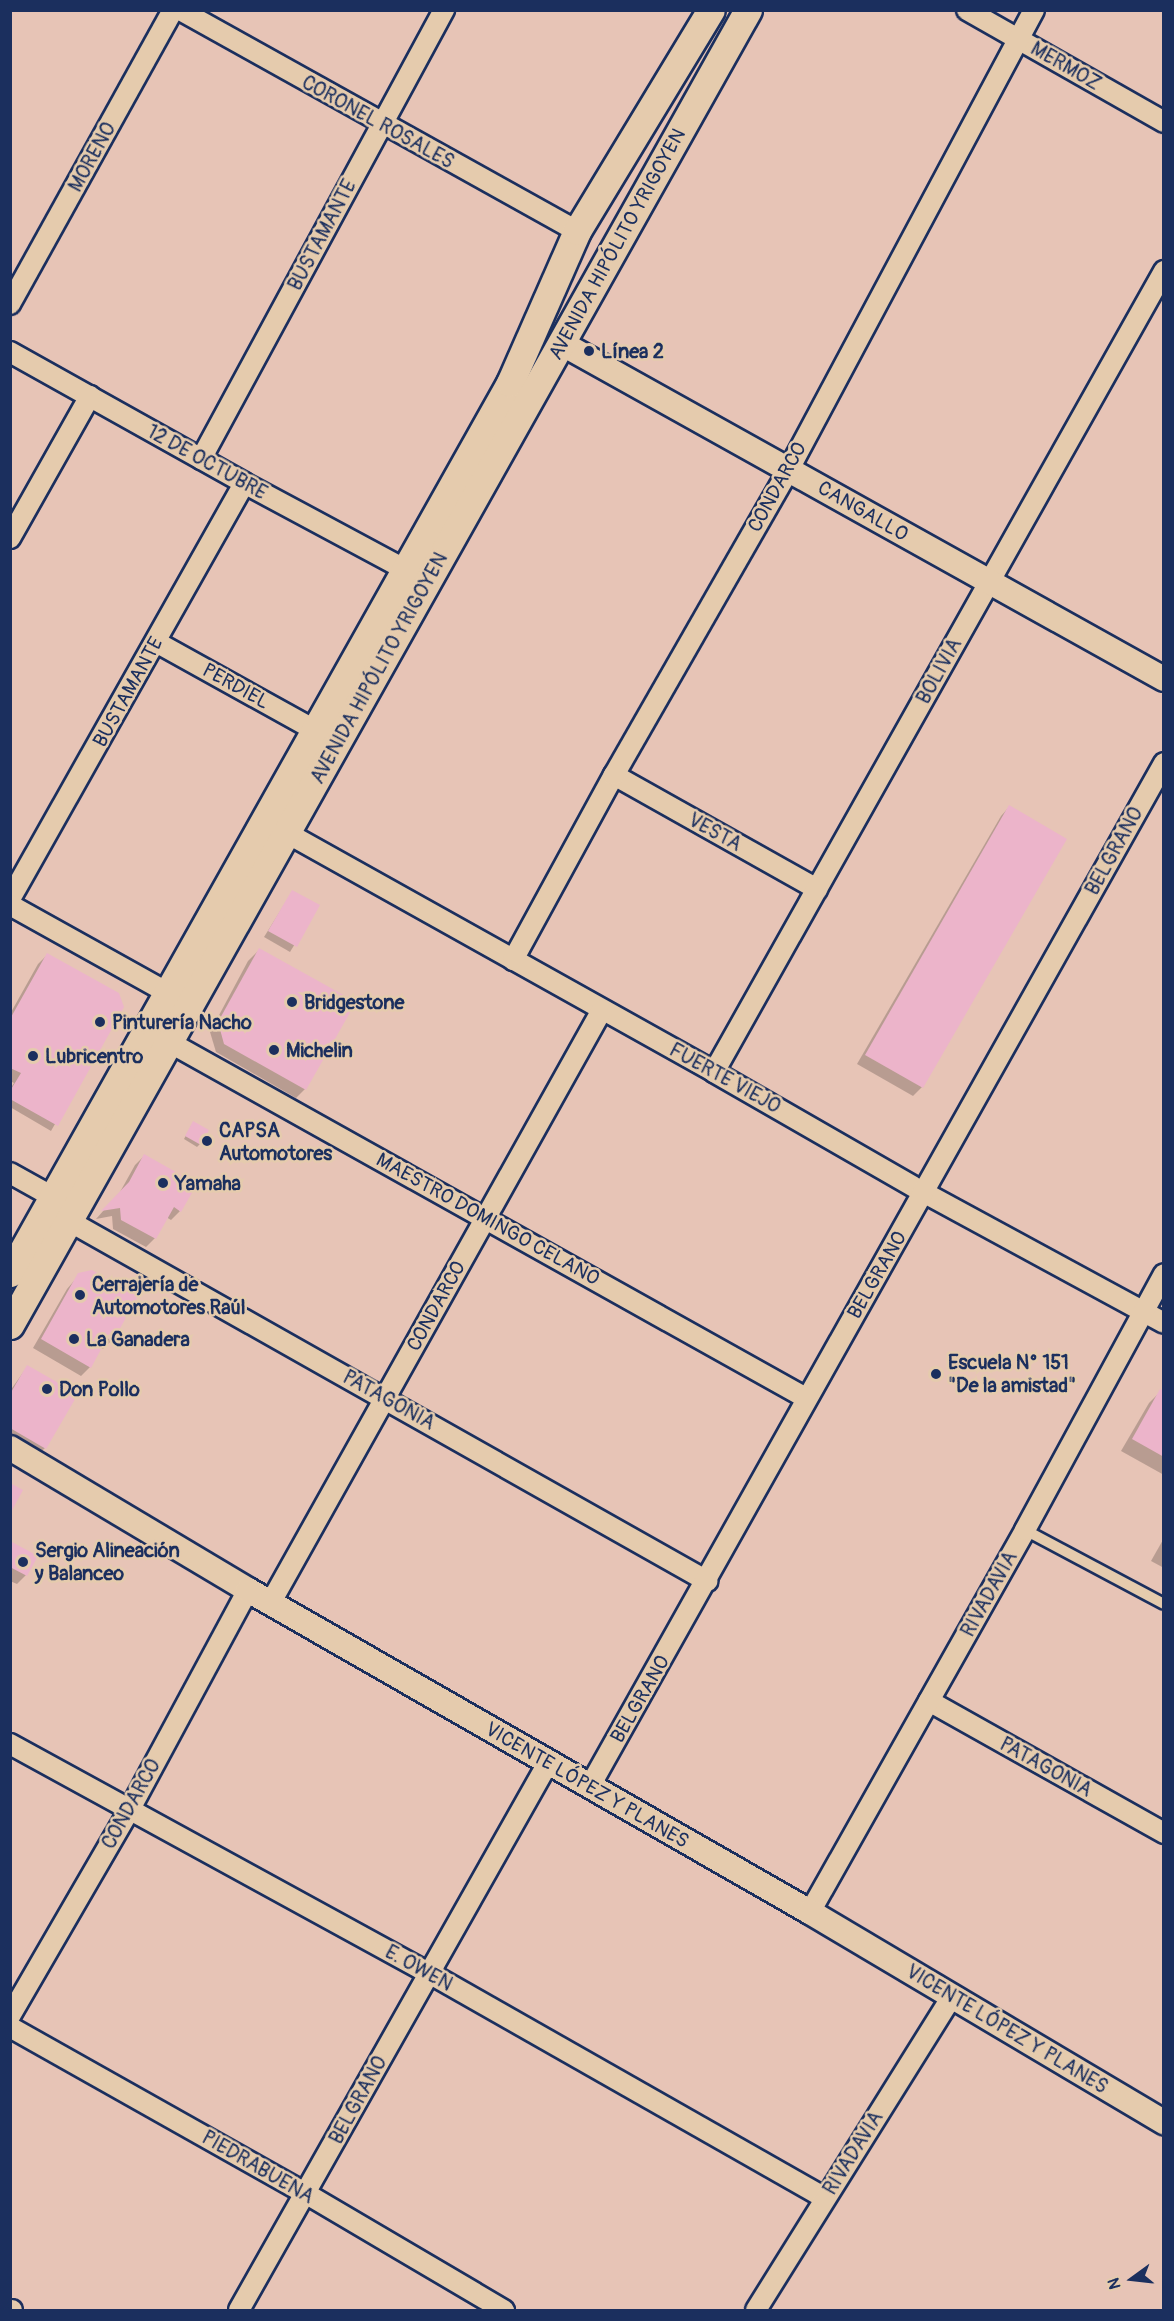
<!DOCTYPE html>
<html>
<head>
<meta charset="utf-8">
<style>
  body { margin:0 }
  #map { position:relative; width:1174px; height:2321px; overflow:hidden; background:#e7c4b6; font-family:Pangolin,sans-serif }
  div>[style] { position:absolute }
  .shadow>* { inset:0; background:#0003 }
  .building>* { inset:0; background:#ecb4ca }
  .roads { filter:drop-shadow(2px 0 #1b2f5e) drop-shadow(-2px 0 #1b2f5e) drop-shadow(0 2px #1b2f5e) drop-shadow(0 -2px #1b2f5e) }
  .service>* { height:10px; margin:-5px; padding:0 5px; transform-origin:5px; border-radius:5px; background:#e5cbad }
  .minor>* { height:20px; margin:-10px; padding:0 10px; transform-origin:10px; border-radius:10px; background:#e5cbad }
  .tertiary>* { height:24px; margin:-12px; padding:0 12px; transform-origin:12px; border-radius:12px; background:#e5cbad }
  .secondary>* { height:27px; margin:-13.5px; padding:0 13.5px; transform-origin:13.5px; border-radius:13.5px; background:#e5cbad }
  .dots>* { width:16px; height:16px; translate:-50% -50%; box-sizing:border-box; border:3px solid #e5cbad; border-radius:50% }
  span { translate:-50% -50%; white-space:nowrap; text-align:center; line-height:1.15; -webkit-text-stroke:5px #e5cbad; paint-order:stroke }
  .street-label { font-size:20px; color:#1b2f5e }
  .poi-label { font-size:20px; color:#1b2f5e; font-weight:700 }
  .left { translate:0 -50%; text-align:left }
  .frame { position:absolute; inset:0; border:12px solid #1b2f5e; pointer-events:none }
  .north { position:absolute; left:1102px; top:2249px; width:60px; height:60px; -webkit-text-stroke:4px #e5cbad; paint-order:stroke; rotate:255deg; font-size:16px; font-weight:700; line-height:24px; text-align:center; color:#1b2f5e }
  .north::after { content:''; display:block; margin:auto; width:21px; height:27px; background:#1b2f5e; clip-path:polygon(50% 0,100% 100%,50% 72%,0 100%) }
</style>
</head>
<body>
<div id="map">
  <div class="shadow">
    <i style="clip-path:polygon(1009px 807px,922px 1087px,913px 1096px,857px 1064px,1001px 816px)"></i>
    <i style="clip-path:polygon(292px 892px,318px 906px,290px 952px,264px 937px)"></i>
    <i style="clip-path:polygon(260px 949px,305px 1089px,296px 1098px,216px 1052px,210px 1032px,248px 961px)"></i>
    <i style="clip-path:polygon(47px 955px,122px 1007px,51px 1131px,10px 1107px,10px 1089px,14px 1083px,10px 1081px,10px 1014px,38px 964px)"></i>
    <i style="clip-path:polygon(191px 1126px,200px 1144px,197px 1147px,184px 1139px)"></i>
    <i style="clip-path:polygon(144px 1156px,180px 1211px,171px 1220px,166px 1217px,155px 1238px,146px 1247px,113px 1229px,112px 1216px,96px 1219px,120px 1192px,135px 1165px)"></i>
    <i style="clip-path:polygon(79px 1275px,112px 1340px,103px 1349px,100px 1348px,90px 1367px,81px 1376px,33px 1348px,67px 1289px)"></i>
    <i style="clip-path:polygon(27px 1367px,45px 1448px,36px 1456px,10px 1442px,10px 1391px)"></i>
    <i style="clip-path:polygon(1161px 1391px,1164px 1392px,1164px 1475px,1121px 1451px,1149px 1403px)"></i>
    <i style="clip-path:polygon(1164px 1538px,1164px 1568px,1151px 1561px)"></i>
    <i style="clip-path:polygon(10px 1543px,36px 1557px,26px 1575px,17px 1584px,10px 1581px)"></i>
  </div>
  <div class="building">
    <i style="clip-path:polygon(1009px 805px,1067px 839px,923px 1088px,865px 1055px)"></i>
    <i style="clip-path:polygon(292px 890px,320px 905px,297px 947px,268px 931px)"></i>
    <i style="clip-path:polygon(259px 948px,356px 1002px,306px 1090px,224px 1044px,218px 1022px)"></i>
    <i style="clip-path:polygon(47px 953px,119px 993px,124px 1007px,58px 1126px,10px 1099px,10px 1091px,21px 1073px,10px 1068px,10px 1019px)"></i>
    <i style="clip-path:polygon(193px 1121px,209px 1130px,201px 1145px,185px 1136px)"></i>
    <i style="clip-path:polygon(144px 1154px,197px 1184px,181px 1212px,174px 1207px,156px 1239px,121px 1220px,120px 1208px,101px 1211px,129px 1182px)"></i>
    <i style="clip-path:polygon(92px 1270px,138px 1296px,113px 1341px,107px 1338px,91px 1368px,41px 1339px,78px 1273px)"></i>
    <i style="clip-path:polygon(27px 1365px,78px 1394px,46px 1449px,10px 1428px,10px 1394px)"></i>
    <i style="clip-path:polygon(1160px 1389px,1164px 1391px,1164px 1457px,1132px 1439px)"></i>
    <i style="clip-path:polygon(10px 1483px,23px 1490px,10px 1514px)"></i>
    <i style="clip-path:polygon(10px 1541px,38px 1556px,27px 1576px,10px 1567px)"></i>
  </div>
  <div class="roads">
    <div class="service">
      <i style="left:1025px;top:1530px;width:157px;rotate:28deg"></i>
    </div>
    <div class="minor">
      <i style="left:180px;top:10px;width:454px;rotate:29.1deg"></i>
      <i style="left:967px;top:10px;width:227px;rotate:29.6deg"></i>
      <i style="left:10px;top:304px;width:336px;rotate:-61deg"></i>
      <i style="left:10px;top:352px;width:268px;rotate:29.2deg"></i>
      <i style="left:244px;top:483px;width:184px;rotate:28.2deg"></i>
      <i style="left:201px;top:459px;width:511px;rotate:-61.58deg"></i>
      <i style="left:10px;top:538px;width:163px;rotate:-60.6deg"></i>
      <i style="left:156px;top:642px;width:182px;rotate:29deg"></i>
      <i style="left:614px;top:775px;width:233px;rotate:29.3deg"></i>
      <i style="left:287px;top:833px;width:489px;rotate:29.2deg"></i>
      <i style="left:714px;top:1072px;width:241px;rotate:29.9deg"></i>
      <i style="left:923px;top:1192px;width:274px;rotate:28.5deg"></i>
      <i style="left:10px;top:899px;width:477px;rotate:-60.6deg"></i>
      <i style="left:10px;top:905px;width:181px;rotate:29.1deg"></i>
      <i style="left:513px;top:960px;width:211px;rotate:-61.4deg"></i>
      <i style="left:614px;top:775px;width:353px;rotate:-60.2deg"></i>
      <i style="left:789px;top:469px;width:520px;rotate:-61.91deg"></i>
      <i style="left:169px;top:1042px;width:730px;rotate:29.2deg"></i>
      <i style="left:714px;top:1072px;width:919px;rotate:-60.67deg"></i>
      <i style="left:10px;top:1173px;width:49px;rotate:29.2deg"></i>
      <i style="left:69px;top:1221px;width:733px;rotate:29.43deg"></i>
      <i style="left:271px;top:1602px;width:678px;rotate:-60.79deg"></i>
      <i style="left:929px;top:1701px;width:270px;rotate:29.3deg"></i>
      <i style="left:10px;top:1744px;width:477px;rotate:28.7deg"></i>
      <i style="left:429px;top:1973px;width:455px;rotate:29.6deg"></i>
      <i style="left:590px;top:1786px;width:1173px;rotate:-60.7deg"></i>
      <i style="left:810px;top:1912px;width:438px;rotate:-60.6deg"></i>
      <i style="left:1025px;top:1530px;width:291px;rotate:-61.5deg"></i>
      <i style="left:10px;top:2016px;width:239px;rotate:-59.9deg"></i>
      <i style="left:130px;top:1809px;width:249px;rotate:-61.7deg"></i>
      <i style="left:10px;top:2027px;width:338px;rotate:29.4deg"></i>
      <i style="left:305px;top:2193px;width:231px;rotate:30.5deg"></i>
      <i style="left:10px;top:2310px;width:2px"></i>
      <i style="left:239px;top:2310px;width:628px;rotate:-60.54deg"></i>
      <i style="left:756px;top:2310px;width:370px;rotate:-58deg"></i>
    </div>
    <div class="tertiary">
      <i style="left:561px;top:343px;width:690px;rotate:29.13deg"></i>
      <i style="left:10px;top:1448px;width:277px;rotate:30.8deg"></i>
      <i style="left:248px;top:1590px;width:648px;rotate:29.81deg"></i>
      <i style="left:810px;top:1912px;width:412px;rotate:30.7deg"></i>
    </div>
    <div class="secondary">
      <i style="left:10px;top:1273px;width:1021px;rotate:-60.67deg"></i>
      <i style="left:510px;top:383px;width:166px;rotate:-66.2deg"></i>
      <i style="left:577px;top:231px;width:258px;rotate:-58.8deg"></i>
      <i style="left:10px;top:1325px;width:1508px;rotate:-60.7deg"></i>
    </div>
  </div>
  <div class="dots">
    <i style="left:589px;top:351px;background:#1b2f5e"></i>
    <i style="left:292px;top:1002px;background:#1b2f5e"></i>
    <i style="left:100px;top:1022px;background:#1b2f5e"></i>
    <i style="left:274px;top:1050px;background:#1b2f5e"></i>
    <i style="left:33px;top:1056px;background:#1b2f5e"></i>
    <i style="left:207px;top:1141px;background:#1b2f5e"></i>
    <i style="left:163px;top:1183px;background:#1b2f5e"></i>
    <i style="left:80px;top:1295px;background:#1b2f5e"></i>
    <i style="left:74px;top:1339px;background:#1b2f5e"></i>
    <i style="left:936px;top:1374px;background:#1b2f5e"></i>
    <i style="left:47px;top:1389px;background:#1b2f5e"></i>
    <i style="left:23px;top:1562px;background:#1b2f5e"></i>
  </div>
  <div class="street-label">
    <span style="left:1066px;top:66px;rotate:30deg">MERMOZ</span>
    <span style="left:378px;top:122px;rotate:29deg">CORONEL ROSALES</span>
    <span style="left:92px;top:157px;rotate:-61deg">MORENO</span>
    <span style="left:322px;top:235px;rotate:-62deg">BUSTAMANTE</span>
    <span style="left:617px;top:244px;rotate:-61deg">AVENIDA HIPÓLITO YRIGOYEN</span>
    <span style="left:207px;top:462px;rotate:29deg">12 DE OCTUBRE</span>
    <span style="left:777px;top:487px;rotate:-61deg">CONDARCO</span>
    <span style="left:863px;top:511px;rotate:30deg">CANGALLO</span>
    <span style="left:379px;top:668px;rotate:-61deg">AVENIDA HIPÓLITO YRIGOYEN</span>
    <span style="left:939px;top:671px;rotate:-61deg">BOLIVIA</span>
    <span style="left:236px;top:686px;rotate:29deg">PERDIEL</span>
    <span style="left:128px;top:692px;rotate:-61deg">BUSTAMANTE</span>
    <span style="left:715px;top:832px;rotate:29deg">VESTA</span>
    <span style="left:1114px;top:851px;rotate:-61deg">BELGRANO</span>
    <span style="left:725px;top:1078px;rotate:29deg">FUERTE VIEJO</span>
    <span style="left:488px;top:1219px;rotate:29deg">MAESTRO DOMINGO CELANO</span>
    <span style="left:877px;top:1275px;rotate:-60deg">BELGRANO</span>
    <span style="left:436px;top:1306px;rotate:-61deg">CONDARCO</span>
    <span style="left:389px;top:1400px;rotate:29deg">PATAGONIA</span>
    <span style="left:989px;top:1594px;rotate:-61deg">RIVADAVIA</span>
    <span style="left:640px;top:1699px;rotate:-60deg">BELGRANO</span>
    <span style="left:1046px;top:1767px;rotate:29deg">PATAGONIA</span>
    <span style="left:587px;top:1785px;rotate:30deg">VICENTE LÓPEZ Y PLANES</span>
    <span style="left:131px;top:1804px;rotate:-61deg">CONDARCO</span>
    <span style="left:419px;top:1968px;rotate:29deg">E. OWEN</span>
    <span style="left:1007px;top:2029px;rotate:31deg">VICENTE LÓPEZ Y PLANES</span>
    <span style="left:358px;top:2100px;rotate:-61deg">BELGRANO</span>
    <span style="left:853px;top:2153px;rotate:-58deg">RIVADAVIA</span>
    <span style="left:258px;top:2167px;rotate:30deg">PIEDRABUENA</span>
  </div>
  <div class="poi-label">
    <span class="left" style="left:601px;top:351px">Línea 2</span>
    <span class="left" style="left:304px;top:1002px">Bridgestone</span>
    <span class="left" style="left:112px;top:1022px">Pinturería Nacho</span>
    <span class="left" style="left:286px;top:1050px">Michelin</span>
    <span class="left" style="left:45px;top:1056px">Lubricentro</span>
    <span class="left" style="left:219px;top:1142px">CAPSA<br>Automotores</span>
    <span class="left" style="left:175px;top:1183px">Yamaha</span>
    <span class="left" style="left:92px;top:1296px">Cerrajería de<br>Automotores Raúl</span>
    <span class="left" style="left:86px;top:1339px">La Ganadera</span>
    <span class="left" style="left:948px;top:1374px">Escuela N° 151<br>"De la amistad"</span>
    <span class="left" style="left:59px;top:1389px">Don Pollo</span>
    <span class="left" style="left:35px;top:1562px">Sergio Alineación<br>y Balanceo</span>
  </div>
  <div class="frame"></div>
  <div class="north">N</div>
</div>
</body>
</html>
